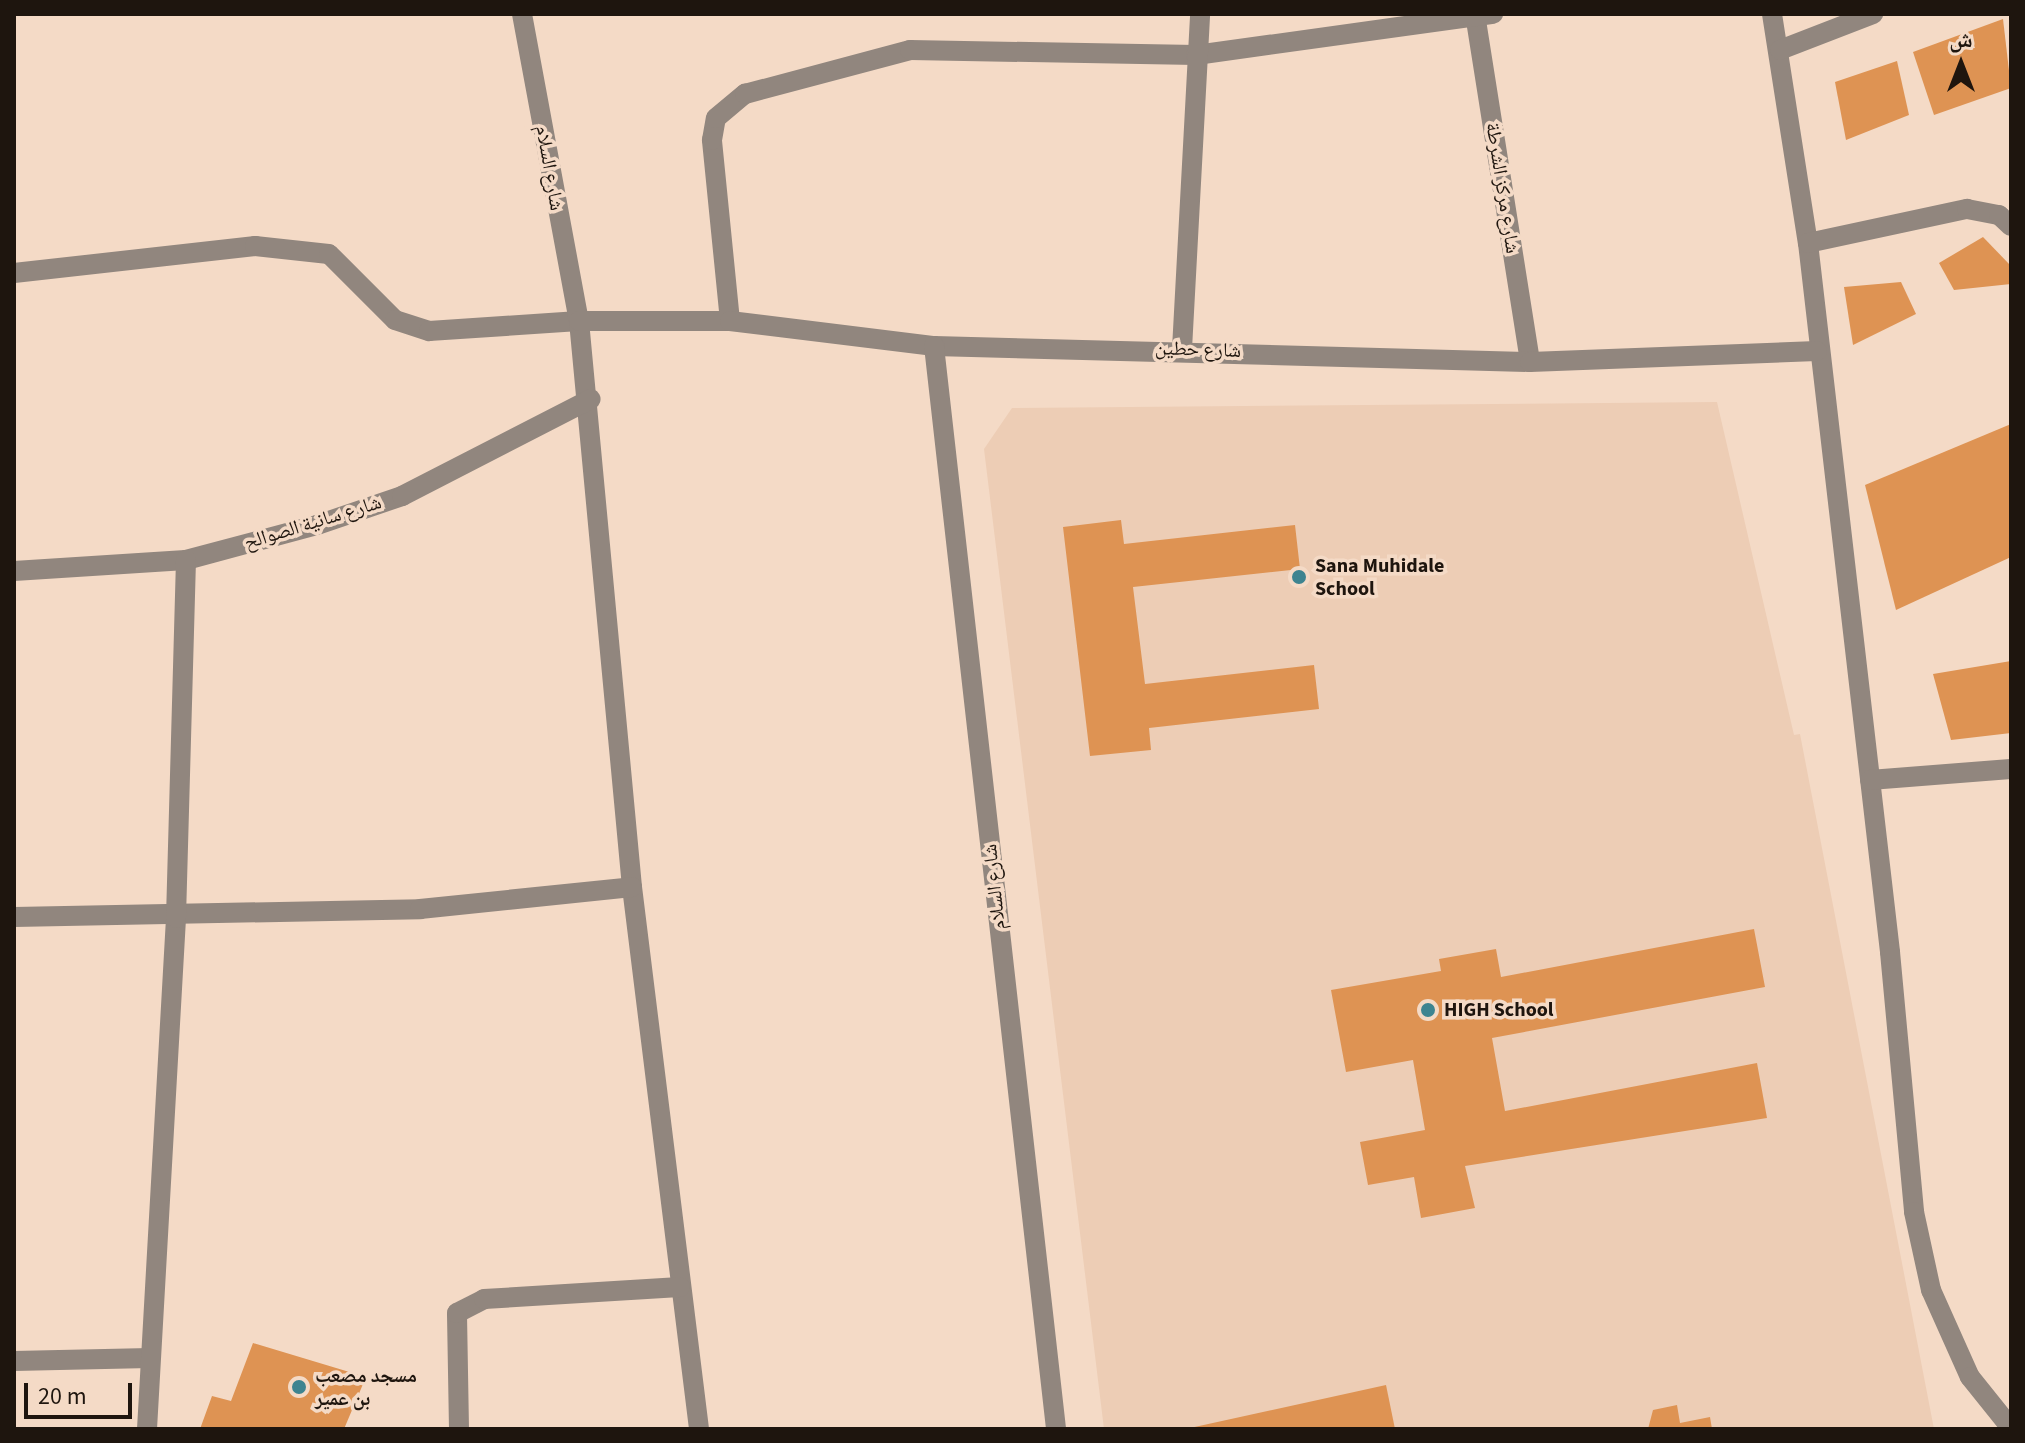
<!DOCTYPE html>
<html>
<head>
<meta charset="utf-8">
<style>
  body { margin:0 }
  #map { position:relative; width:2025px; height:1443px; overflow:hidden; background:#f4dac6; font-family:"Source Sans 3","Noto Naskh Arabic",sans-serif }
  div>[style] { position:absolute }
  .built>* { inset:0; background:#edcdb5 }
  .building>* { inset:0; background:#de9353 }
  .minor>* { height:20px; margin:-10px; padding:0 10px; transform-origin:10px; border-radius:10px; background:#91867e }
  .tertiary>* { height:20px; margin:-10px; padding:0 10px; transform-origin:10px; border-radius:10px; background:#91867e }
  .dots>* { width:22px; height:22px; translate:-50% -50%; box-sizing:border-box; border:4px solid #f4dac6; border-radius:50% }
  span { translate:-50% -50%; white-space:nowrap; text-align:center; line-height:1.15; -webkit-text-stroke:7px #f4dac6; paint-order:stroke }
  .street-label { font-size:20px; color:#1e150e }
  .poi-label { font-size:20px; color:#1e150e; font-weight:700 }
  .left { translate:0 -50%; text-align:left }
  .frame { position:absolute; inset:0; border:16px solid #1e150e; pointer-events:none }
  .north { position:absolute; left:1921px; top:24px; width:80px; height:80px; -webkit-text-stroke:6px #f4dac6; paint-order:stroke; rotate:0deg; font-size:22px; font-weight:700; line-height:32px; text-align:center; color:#1e150e }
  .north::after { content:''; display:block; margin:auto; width:28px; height:36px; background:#1e150e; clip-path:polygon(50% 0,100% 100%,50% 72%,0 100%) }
  .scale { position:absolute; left:24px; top:1383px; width:108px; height:36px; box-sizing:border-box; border:4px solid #1e150e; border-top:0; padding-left:10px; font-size:24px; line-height:28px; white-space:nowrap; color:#1e150e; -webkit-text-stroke:6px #f4dac6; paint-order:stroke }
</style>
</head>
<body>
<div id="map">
  <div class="built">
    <i style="clip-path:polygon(1717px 402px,1794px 735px,1800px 734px,1934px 1429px,1104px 1429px,984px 449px,1012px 408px)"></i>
  </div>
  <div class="building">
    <i style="clip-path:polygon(2003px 19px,2011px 88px,1934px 115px,1913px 52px)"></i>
    <i style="clip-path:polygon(1897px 61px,1909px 115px,1846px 140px,1835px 82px)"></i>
    <i style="clip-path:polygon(1983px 237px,2011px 266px,2011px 284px,1954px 290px,1939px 263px)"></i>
    <i style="clip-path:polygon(1901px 282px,1916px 314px,1853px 345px,1844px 287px)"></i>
    <i style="clip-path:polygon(2011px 424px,2011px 557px,1896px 610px,1865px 485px)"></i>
    <i style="clip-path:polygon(1121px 520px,1124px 544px,1295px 525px,1300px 569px,1133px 587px,1145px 684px,1314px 665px,1319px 709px,1149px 728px,1151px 750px,1090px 756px,1063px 527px)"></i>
    <i style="clip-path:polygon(2011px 661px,2011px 733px,1951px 740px,1933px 674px)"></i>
    <i style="clip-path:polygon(1754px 929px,1765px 987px,1492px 1038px,1505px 1111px,1757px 1063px,1767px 1118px,1465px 1166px,1475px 1208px,1421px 1218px,1414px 1177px,1368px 1185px,1360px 1142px,1425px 1130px,1413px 1060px,1346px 1072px,1331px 990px,1441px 971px,1439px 959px,1496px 949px,1501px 977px)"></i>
    <i style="clip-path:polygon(253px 1343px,366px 1377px,344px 1429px,200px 1429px,212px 1396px,231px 1401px)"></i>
    <i style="clip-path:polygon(1386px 1385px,1395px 1429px,1190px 1429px,1190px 1428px)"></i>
    <i style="clip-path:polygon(1677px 1405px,1680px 1423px,1710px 1417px,1712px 1429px,1648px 1429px,1653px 1410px)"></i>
  </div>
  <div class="minor">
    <i style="left:1475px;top:14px;width:352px;rotate:81deg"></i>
    <i style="left:1772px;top:14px;width:232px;rotate:81.1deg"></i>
    <i style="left:1808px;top:243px;width:714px;rotate:83.4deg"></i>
    <i style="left:1890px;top:952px;width:261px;rotate:84.7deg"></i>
    <i style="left:1914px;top:1212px;width:80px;rotate:77.7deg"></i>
    <i style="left:1931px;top:1290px;width:95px;rotate:65.9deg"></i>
    <i style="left:1970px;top:1377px;width:65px;rotate:51.2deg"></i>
    <i style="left:1780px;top:50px;width:100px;rotate:-21.2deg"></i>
    <i style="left:1808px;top:243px;width:163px;rotate:-12.1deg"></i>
    <i style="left:1967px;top:209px;width:33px;rotate:11deg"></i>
    <i style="left:1999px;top:215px;width:16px;rotate:43deg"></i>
    <i style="left:14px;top:273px;width:243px;rotate:-6.4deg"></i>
    <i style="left:255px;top:246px;width:74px;rotate:6.2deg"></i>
    <i style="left:329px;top:254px;width:93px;rotate:45deg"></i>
    <i style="left:395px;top:320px;width:36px;rotate:18deg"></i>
    <i style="left:429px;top:331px;width:150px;rotate:-3.8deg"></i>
    <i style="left:579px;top:321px;width:568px;rotate:84.65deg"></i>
    <i style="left:632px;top:887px;width:546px;rotate:82.95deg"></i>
    <i style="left:730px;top:321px;width:182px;rotate:-95.7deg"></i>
    <i style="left:712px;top:140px;width:22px;rotate:-80deg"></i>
    <i style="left:716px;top:118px;width:38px;rotate:-40deg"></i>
    <i style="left:745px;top:94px;width:171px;rotate:-14.9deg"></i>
    <i style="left:910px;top:50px;width:286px;rotate:1deg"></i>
    <i style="left:1196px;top:55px;width:300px;rotate:-7.9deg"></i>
    <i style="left:934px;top:346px;width:596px;rotate:1.54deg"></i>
    <i style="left:1530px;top:362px;width:287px;rotate:-2.2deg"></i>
    <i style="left:1182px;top:349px;width:335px;rotate:-86.9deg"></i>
    <i style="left:14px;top:571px;width:172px;rotate:-3.7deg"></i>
    <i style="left:186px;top:560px;width:136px;rotate:-15deg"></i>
    <i style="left:317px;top:525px;width:90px;rotate:-18.8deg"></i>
    <i style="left:402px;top:496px;width:212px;rotate:-27.2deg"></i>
    <i style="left:1870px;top:780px;width:141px;rotate:-4.5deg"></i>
    <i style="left:14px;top:917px;width:406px;rotate:-1.1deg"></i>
    <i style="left:420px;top:909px;width:213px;rotate:-5.9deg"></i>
    <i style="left:14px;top:1361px;width:136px;rotate:-1.3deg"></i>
    <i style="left:147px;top:1429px;width:512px;rotate:-86.75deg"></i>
    <i style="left:176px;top:918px;width:358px;rotate:-88.4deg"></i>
    <i style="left:459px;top:1429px;width:116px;rotate:-91deg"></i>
    <i style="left:457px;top:1313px;width:30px;rotate:-27deg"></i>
    <i style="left:484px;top:1299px;width:196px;rotate:-3.5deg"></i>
  </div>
  <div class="tertiary">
    <i style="left:522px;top:14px;width:312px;rotate:79.5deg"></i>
    <i style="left:579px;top:321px;width:151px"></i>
    <i style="left:730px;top:321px;width:206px;rotate:7deg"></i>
    <i style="left:934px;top:346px;width:1090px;rotate:83.57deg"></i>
  </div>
  <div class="dots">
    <i style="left:1299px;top:577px;background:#3e8490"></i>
    <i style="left:1428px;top:1010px;background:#3e8490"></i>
    <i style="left:299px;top:1387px;background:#3e8490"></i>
  </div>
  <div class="street-label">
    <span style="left:549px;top:168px;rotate:80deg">شارع السلام</span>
    <span style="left:1502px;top:188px;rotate:81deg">شارع مركز الشرطة</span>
    <span style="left:1198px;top:350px;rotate:2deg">شارع حطين</span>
    <span style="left:313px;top:523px;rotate:-17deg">شارع سانية الصوالح</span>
    <span style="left:995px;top:887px;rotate:-96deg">شارع السلام</span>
  </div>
  <div class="poi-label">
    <span class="left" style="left:1315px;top:578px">Sana Muhidale<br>School</span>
    <span class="left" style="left:1444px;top:1010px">HIGH School</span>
    <span class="left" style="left:315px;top:1388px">مسجد مصعب<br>بن عمير</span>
  </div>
  <div class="frame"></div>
  <div class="north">ش</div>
  <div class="scale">20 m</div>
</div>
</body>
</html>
